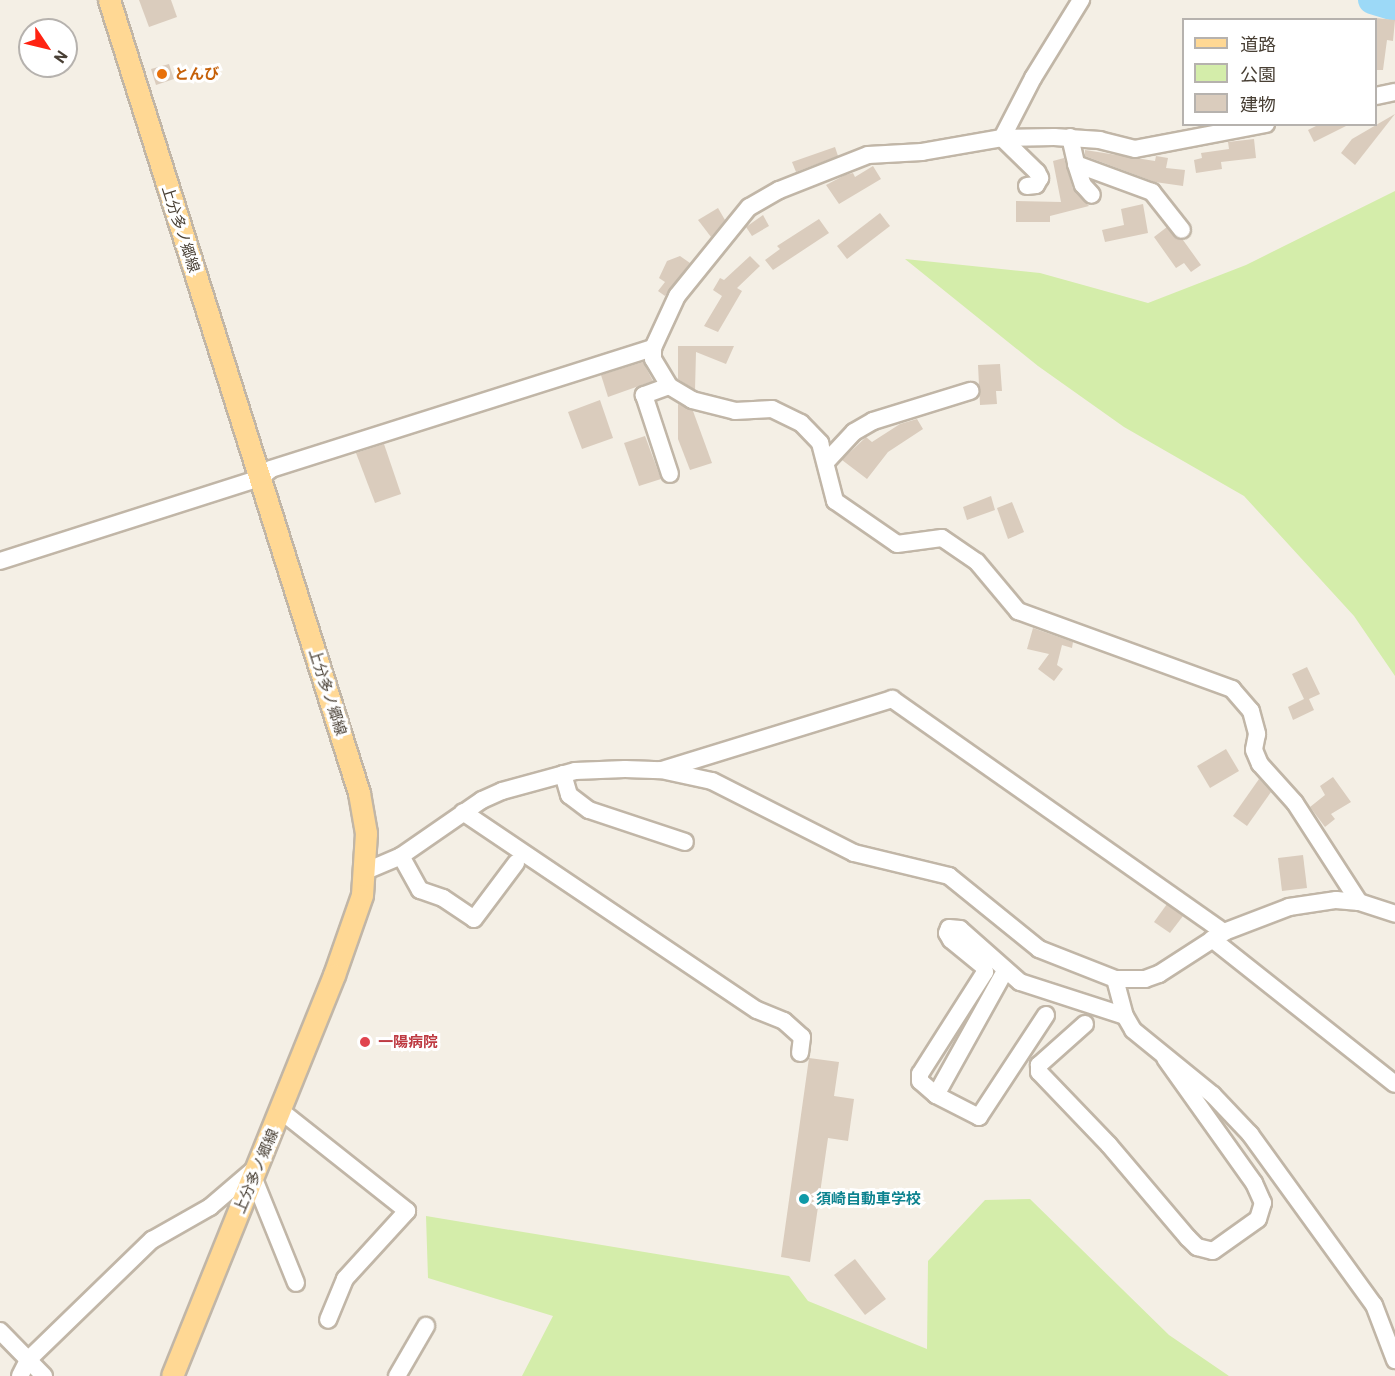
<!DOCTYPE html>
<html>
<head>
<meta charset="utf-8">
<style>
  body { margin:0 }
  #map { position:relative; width:1395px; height:1376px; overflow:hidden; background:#f4efe5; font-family:Barlow,"Noto Sans JP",sans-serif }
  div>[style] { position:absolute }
  .green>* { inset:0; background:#d4edaa }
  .river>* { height:28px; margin:-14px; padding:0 14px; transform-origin:14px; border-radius:14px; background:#9cd9f7 }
  .building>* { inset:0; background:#daccbd }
  .roads { filter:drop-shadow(2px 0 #c1b6a7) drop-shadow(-2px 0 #c1b6a7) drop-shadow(0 2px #c1b6a7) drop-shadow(0 -2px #c1b6a7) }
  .minor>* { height:16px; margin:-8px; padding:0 8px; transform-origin:8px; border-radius:8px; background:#fff }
  .major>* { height:21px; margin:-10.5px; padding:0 10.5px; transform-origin:10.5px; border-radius:10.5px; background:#ffd894 }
  .dots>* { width:16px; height:16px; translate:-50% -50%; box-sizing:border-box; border:3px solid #fff; border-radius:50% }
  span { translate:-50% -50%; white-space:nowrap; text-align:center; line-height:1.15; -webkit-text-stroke:6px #fff; paint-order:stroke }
  .food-label { font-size:15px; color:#c56008; font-weight:700 }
  .left { translate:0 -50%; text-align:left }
  .street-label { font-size:15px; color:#483f34 }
  .health-label { font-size:15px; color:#be3a42; font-weight:700 }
  .culture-label { font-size:15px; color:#0d838f; font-weight:700 }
  .legend { position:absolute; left:1182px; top:18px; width:195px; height:108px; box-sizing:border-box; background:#fff; border:2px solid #b6b2ae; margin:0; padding:8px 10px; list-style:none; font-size:18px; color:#483f34 }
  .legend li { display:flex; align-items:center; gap:12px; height:30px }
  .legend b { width:30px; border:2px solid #b6b2ae }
  .north { position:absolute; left:18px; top:18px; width:60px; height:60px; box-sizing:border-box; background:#fff; border:2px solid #b6b2ae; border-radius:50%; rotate:125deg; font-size:16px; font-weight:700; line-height:24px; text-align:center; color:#483f34 }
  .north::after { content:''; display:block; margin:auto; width:21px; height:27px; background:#ff2312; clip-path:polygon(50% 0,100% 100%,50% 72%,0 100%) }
</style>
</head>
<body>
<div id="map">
  <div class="green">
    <i style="clip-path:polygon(1395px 191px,1395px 676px,1354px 616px,1244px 496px,1124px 427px,1038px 366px,905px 259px,1040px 273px,1148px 303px,1246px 265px)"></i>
    <i style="clip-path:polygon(1030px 1199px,1169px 1335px,1229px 1376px,522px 1376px,553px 1316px,428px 1278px,426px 1216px,789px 1276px,808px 1301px,927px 1349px,928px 1261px,985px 1200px)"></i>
  </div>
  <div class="river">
    <i style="left:1372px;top:0;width:24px;rotate:17deg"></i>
  </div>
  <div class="building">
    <i style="clip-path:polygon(139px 0,171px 0,177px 17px,149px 27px)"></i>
    <i style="clip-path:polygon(1376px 18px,1395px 20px,1393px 41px,1387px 40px,1383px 70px,1376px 70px)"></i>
    <i style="clip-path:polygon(169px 64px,174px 79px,156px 85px,151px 69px)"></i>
    <i style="clip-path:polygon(1395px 114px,1355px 165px,1341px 153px,1352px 139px)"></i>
    <i style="clip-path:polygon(1320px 124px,1350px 124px,1314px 142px,1308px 130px)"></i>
    <i style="clip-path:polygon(1254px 139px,1256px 158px,1221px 162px,1222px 169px,1196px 173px,1194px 160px,1202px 158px,1201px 153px,1229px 149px,1228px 142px)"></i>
    <i style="clip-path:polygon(835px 147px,838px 156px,796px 172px,792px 162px)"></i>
    <i style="clip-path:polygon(1085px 150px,1155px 161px,1156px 156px,1168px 158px,1166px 168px,1185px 170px,1183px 186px,1155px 182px,1085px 156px)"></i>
    <i style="clip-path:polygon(1064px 158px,1073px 189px,1089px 206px,1050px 216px,1050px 222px,1016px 222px,1016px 201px,1061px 202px,1053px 161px)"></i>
    <i style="clip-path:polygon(873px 166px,881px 179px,839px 204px,826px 185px,845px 175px,853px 173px,855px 177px)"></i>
    <i style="clip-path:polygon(1143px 204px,1148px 233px,1105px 242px,1102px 230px,1124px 225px,1121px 209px)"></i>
    <i style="clip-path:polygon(718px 208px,725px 220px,711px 237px,698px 220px)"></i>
    <i style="clip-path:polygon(880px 213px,890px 226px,847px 259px,837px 246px)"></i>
    <i style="clip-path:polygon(763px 215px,769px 226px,752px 236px,746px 227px)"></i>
    <i style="clip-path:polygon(819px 219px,829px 233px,773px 270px,765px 260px,780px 249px,777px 246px)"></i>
    <i style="clip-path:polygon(1167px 227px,1183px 240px,1201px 265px,1191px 272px,1184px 263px,1176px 268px,1154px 237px)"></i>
    <i style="clip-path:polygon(680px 256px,690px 263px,665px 296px,658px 291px,665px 282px,659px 278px,667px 261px)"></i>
    <i style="clip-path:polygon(750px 256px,760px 266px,737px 288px,742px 291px,718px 332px,704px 326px,722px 296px,713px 290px,720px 278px,724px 280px)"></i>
    <i style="clip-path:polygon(678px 346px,734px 346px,726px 364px,696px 352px,695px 390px,678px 379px)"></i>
    <i style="clip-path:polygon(643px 362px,653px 381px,608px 397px,601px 375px)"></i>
    <i style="clip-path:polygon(1000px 364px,1002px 391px,996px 391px,997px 404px,980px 405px,978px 365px)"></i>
    <i style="clip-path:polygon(600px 400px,613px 438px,582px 449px,568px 412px)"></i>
    <i style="clip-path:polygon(678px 404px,693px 411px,712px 463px,690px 470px,678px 439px)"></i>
    <i style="clip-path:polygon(917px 419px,923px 429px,888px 452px,867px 479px,842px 460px,866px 437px,872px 442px,900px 424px)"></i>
    <i style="clip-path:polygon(645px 436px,661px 479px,639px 486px,624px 443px)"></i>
    <i style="clip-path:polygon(384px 444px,401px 494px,375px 503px,356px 453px)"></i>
    <i style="clip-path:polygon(991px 496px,995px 510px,967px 520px,963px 507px)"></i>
    <i style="clip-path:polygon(1012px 502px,1024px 532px,1008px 539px,997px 508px)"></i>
    <i style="clip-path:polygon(1033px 628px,1073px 642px,1072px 648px,1062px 645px,1057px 665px,1063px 669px,1054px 681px,1038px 669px,1049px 654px,1027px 649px)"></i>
    <i style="clip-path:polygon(1307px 667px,1320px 694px,1309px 699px,1314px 710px,1293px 720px,1288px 707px,1304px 699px,1292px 674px)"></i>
    <i style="clip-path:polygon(1226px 749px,1239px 771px,1210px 788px,1197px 766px)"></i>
    <i style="clip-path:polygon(1333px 777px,1351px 802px,1331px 814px,1335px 819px,1325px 827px,1310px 807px,1325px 795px,1320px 786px)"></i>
    <i style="clip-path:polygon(1259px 779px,1271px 792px,1247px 826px,1233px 816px)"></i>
    <i style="clip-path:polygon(1303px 855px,1307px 888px,1282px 891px,1278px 858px)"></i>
    <i style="clip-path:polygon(1167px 904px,1183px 916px,1170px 933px,1154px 922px)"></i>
    <i style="clip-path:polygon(809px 1058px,839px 1062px,834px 1096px,854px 1099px,848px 1141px,828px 1138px,810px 1262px,781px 1257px)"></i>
    <i style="clip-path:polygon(855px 1259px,886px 1299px,865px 1315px,834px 1275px)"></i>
  </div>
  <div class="roads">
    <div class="minor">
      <i style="left:1376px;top:96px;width:19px;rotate:-12deg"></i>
      <i style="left:1266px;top:124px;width:133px;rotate:169.2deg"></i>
      <i style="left:1135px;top:149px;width:36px;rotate:-166deg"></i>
      <i style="left:1100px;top:140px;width:46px;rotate:-176.3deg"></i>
      <i style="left:1054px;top:137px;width:52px;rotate:178.9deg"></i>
      <i style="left:1002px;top:138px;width:81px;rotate:170.1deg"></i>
      <i style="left:922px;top:152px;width:54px;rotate:176.8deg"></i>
      <i style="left:868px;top:155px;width:96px;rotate:158.5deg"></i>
      <i style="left:779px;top:190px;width:34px;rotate:150deg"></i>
      <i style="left:749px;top:207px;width:114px;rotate:129deg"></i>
      <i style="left:677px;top:296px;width:57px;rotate:114.8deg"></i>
      <i style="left:653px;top:348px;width:11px;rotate:90deg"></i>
      <i style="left:653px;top:359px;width:31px;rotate:59deg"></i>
      <i style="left:669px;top:386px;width:27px;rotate:31deg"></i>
      <i style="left:692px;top:400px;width:44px;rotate:14.3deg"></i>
      <i style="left:735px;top:411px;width:37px;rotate:-3deg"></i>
      <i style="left:772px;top:409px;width:32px;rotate:26deg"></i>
      <i style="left:801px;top:423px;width:28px;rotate:46deg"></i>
      <i style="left:820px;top:443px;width:60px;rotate:75.5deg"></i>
      <i style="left:835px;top:501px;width:75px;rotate:34.7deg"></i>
      <i style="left:897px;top:544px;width:45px;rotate:-7.6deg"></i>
      <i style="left:942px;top:538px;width:42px;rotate:34.4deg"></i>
      <i style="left:977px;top:562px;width:64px;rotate:50.1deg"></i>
      <i style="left:1018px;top:611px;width:228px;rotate:20deg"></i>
      <i style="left:1232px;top:689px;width:29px;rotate:49deg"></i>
      <i style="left:1251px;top:711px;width:24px;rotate:75deg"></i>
      <i style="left:1257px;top:734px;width:16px;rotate:101deg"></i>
      <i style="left:1254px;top:750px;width:15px;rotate:67deg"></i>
      <i style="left:1260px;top:764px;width:52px;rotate:48.1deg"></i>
      <i style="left:1295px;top:803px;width:118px;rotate:57.1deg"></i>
      <i style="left:1070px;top:137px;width:28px;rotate:77deg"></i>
      <i style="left:1076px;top:164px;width:81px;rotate:20.2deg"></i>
      <i style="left:1152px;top:192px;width:48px;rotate:51.7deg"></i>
      <i style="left:1002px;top:138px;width:68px;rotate:-62.7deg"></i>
      <i style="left:1033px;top:78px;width:92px;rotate:-58.4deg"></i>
      <i style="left:1002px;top:138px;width:49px;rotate:44.2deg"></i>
      <i style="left:1037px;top:172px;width:7px;rotate:63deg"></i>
      <i style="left:1040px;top:178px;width:8px;rotate:120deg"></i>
      <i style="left:1036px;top:185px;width:9px;rotate:174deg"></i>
      <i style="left:1076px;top:164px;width:22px;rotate:72deg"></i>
      <i style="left:1083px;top:185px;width:13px;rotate:48deg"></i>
      <i style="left:669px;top:386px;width:27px;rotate:160deg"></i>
      <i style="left:644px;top:395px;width:83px;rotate:71.8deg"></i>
      <i style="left:826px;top:462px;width:41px;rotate:-47deg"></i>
      <i style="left:854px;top:432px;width:22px;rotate:-30deg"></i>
      <i style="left:873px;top:421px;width:102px;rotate:-17.2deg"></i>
      <i style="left:0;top:561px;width:273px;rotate:-17.7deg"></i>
      <i style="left:260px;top:478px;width:14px;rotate:-39deg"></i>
      <i style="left:271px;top:469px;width:401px;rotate:-17.6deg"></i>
      <i style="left:665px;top:769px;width:238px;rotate:-17.1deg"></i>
      <i style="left:892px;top:699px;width:406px;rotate:35.1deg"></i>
      <i style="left:563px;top:774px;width:22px;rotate:74deg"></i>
      <i style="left:569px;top:795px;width:25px;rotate:37deg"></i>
      <i style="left:589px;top:810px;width:101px;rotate:18.4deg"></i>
      <i style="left:463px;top:812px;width:354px;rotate:34deg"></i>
      <i style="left:757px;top:1010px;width:29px;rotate:22deg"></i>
      <i style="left:784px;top:1021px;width:24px;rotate:42deg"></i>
      <i style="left:802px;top:1037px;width:16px;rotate:97deg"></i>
      <i style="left:401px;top:856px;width:39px;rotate:61deg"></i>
      <i style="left:420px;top:890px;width:24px;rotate:19deg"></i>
      <i style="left:443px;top:898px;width:37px;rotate:34deg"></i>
      <i style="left:474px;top:919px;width:70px;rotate:-53.1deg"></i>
      <i style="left:366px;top:871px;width:38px;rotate:-23deg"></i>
      <i style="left:401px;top:856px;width:98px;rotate:-34.7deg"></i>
      <i style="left:482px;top:800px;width:22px;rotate:-24deg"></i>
      <i style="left:502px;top:791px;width:76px;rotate:-15.3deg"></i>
      <i style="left:575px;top:771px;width:50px;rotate:-2.3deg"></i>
      <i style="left:625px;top:769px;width:36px;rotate:2deg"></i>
      <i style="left:661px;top:770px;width:52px;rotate:12.2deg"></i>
      <i style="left:712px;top:781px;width:159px;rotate:26.9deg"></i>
      <i style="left:854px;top:853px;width:98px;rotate:13.6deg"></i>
      <i style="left:949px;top:876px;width:116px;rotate:39deg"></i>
      <i style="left:1039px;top:949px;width:82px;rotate:21.5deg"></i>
      <i style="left:1115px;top:979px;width:30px"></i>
      <i style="left:1145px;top:979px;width:15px;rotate:-20deg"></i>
      <i style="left:1159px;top:974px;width:77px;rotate:-32.9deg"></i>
      <i style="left:1224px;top:932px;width:70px;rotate:-21deg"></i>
      <i style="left:1289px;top:907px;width:48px;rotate:-8.5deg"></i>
      <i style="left:1336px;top:900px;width:23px;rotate:5deg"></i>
      <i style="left:1359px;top:902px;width:38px;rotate:18deg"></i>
      <i style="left:1212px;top:939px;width:233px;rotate:38.4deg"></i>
      <i style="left:1115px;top:979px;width:38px;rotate:75deg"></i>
      <i style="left:1125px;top:1016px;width:16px;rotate:60deg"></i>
      <i style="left:1133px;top:1030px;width:103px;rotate:39.1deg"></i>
      <i style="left:1213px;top:1095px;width:54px;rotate:46.5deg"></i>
      <i style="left:1250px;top:1134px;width:211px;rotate:54.1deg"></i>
      <i style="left:1374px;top:1305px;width:59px;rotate:69.1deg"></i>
      <i style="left:1046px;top:1015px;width:122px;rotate:123.3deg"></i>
      <i style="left:979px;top:1117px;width:48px;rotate:-152.9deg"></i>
      <i style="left:936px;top:1095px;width:21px;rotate:-139deg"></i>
      <i style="left:920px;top:1081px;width:7px;rotate:-90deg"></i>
      <i style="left:920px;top:1074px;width:121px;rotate:-57.5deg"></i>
      <i style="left:985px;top:972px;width:6px;rotate:-108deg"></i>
      <i style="left:983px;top:966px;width:41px;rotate:-140.9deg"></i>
      <i style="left:951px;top:940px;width:8px;rotate:-120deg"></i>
      <i style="left:947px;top:933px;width:5px;rotate:-68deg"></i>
      <i style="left:949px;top:928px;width:11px;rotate:5deg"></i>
      <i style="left:960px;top:929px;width:80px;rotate:41.5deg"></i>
      <i style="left:1020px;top:982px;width:110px;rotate:17.9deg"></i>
      <i style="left:1085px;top:1024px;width:62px;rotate:138.3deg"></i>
      <i style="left:1039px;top:1065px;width:7px;rotate:90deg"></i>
      <i style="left:1039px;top:1072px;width:101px;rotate:46.2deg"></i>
      <i style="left:1109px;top:1145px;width:122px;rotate:49.7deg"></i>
      <i style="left:1188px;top:1238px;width:13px;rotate:45deg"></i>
      <i style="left:1197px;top:1247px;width:16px;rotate:14deg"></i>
      <i style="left:1213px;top:1251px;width:55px;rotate:-35.4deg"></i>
      <i style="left:1258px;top:1219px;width:17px;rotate:-73deg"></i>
      <i style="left:1263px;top:1203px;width:22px;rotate:-114deg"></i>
      <i style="left:1254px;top:1183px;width:153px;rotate:-125.5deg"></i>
      <i style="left:936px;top:1095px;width:142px;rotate:-60.9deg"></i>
      <i style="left:281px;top:1111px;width:161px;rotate:38.4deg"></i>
      <i style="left:407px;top:1211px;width:92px;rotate:132.4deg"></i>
      <i style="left:345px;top:1279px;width:44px;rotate:112.5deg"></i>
      <i style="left:254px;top:1179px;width:112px;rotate:68deg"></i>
      <i style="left:0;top:1331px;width:63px;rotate:45.6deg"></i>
      <i style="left:20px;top:1376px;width:18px;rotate:-63deg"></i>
      <i style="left:28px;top:1360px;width:173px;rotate:-44.1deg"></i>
      <i style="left:152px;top:1240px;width:67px;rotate:-29.6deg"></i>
      <i style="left:210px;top:1207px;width:55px;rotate:-40.6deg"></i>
      <i style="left:397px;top:1376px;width:58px;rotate:-59.9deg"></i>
    </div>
    <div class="major">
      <i style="left:109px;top:0;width:831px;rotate:72.5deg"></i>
      <i style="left:359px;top:793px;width:41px;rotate:80.1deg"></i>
      <i style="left:366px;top:833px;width:62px;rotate:93.7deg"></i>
      <i style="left:362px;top:895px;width:85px;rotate:109.3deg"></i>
      <i style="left:334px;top:975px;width:432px;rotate:112deg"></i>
    </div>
  </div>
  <div class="dots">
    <i style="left:162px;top:74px;background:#e8710a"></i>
    <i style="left:365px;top:1042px;background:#e0444e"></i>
    <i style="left:804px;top:1199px;background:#0f9aa8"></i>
  </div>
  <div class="food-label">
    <span class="left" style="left:174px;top:74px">とんび</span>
  </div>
  <div class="street-label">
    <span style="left:181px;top:229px;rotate:72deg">上分多ノ郷線</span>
    <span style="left:328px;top:692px;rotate:72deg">上分多ノ郷線</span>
    <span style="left:256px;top:1171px;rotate:-67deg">上分多ノ郷線</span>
  </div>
  <div class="health-label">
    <span class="left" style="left:378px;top:1042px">一陽病院</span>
  </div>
  <div class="culture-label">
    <span class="left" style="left:816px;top:1199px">須崎自動車学校</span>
  </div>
  <ul class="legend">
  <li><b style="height:8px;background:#ffd894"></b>道路</li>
  <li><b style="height:16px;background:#d4edaa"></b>公園</li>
  <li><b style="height:16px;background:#daccbd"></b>建物</li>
  </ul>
  <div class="north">N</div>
</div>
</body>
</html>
